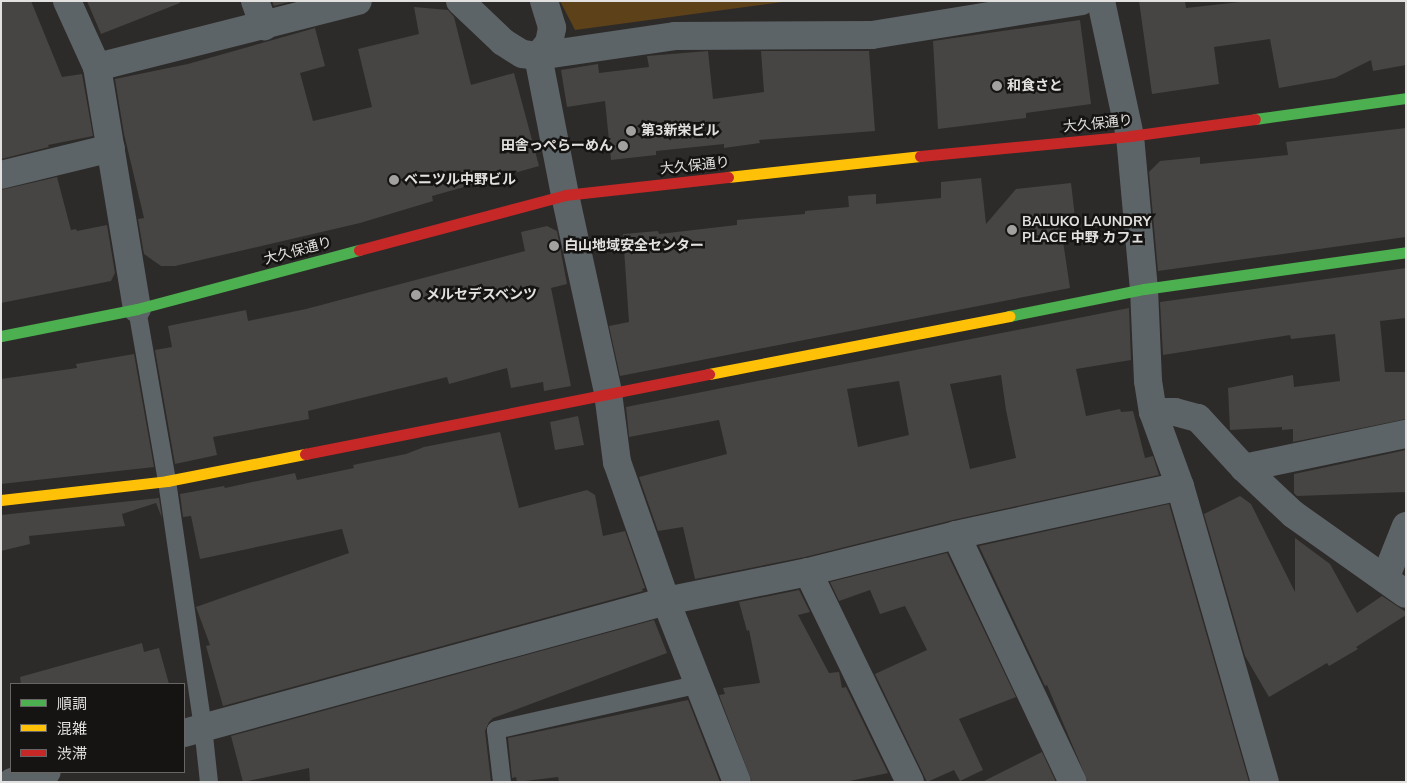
<!DOCTYPE html>
<html>
<head>
<meta charset="utf-8">
<style>
  body { margin:0 }
  #map { position:relative; width:1407px; height:783px; overflow:hidden; background:#2d2b29; font-family:"Nunito Sans","Noto Sans JP",sans-serif }
  div>[style] { position:absolute }
  .green>* { inset:0; background:#5c4119 }
  .building>* { inset:0; background:#464543 }
  .lane>* { height:18px; margin:-9px; padding:0 9px; transform-origin:9px; border-radius:9px; background:#5d6467 }
  .street>* { height:28px; margin:-14px; padding:0 14px; transform-origin:14px; border-radius:14px; background:#5d6467 }
  .fast>* { height:11px; margin:-5.5px; padding:0 5.5px; transform-origin:5.5px; border-radius:5.5px; background:#4caf50 }
  .slow>* { height:11px; margin:-5.5px; padding:0 5.5px; transform-origin:5.5px; border-radius:5.5px; background:#ffc107 }
  .jam>* { height:11px; margin:-5.5px; padding:0 5.5px; transform-origin:5.5px; border-radius:5.5px; background:#c62828 }
  .dots>* { width:14px; height:14px; translate:-50% -50%; box-sizing:border-box; border:2px solid #151413; border-radius:50% }
  span { translate:-50% -50%; white-space:nowrap; text-align:center; line-height:1.15; -webkit-text-stroke:5px #151413; paint-order:stroke }
  .poi-label { font-size:14px; color:#e3e1df; font-weight:700 }
  .left { translate:0 -50%; text-align:left }
  .right { translate:-100% -50%; text-align:right }
  .street-label { font-size:14px; color:#e3e1df }
  .frame { position:absolute; inset:0; border:2px solid #e3e1df; pointer-events:none }
  .legend { position:absolute; left:10px; top:683px; width:175px; height:90px; box-sizing:border-box; background:#151413; border:1px solid #676665; margin:0; padding:6px 9px; list-style:none; font-size:15px; color:#e3e1df }
  .legend li { display:flex; align-items:center; gap:10px; height:25px }
  .legend b { width:25px; border:1px solid #676665 }
</style>
</head>
<body>
<div id="map">
  <div class="green">
    <i style="clip-path:polygon(560px 1px,790px 1px,575px 30px)"></i>
  </div>
  <div class="building">
    <i style="clip-path:polygon(1px 1px,31px 1px,62px 77px,82px 74px,93px 136px,48px 145px,49px 147px,1px 159px)"></i>
    <i style="clip-path:polygon(87px 1px,179px 1px,180px 3px,101px 34px)"></i>
    <i style="clip-path:polygon(272px 1px,293px 1px,274px 6px)"></i>
    <i style="clip-path:polygon(1139px 1px,1185px 1px,1186px 8px,1249px 1px,1406px 1px,1406px 65px,1373px 71px,1371px 60px,1335px 78px,1279px 88px,1270px 39px,1214px 47px,1219px 84px,1152px 94px)"></i>
    <i style="clip-path:polygon(414px 7px,448px 10px,454px 17px,471px 85px,514px 73px,539px 166px,432px 196px,433px 201px,360px 223px,175px 266px,161px 266px,144px 254px,138px 219px,144px 218px,124px 134px,115px 79px,188px 64px,315px 28px,325px 66px,300px 73px,313px 121px,372px 107px,358px 49px,419px 34px)"></i>
    <i style="clip-path:polygon(1080px 20px,1091px 104px,1026px 113px,1026px 118px,938px 129px,933px 41px)"></i>
    <i style="clip-path:polygon(708px 51px,713px 99px,764px 92px,761px 51px,869px 51px,875px 131px,759px 140px,760px 143px,724px 148px,724px 144px,656px 151px,656px 155px,611px 160px,605px 101px,567px 107px,561px 70px,598px 64px,599px 73px,649px 67px,647px 56px)"></i>
    <i style="clip-path:polygon(1406px 128px,1406px 237px,1158px 271px,1149px 172px,1160px 161px,1200px 157px,1200px 164px,1288px 155px,1286px 142px)"></i>
    <i style="clip-path:polygon(57px 177px,71px 230px,76px 229px,77px 231px,107px 225px,115px 273px,111px 281px,1px 303px,1px 190px)"></i>
    <i style="clip-path:polygon(981px 178px,986px 224px,1016px 189px,1071px 183px,1076px 226px,1061px 228px,1070px 288px,620px 376px,609px 326px,629px 322px,623px 234px,658px 231px,659px 234px,737px 225px,737px 220px,805px 214px,805px 211px,849px 207px,848px 196px,876px 194px,876px 204px,941px 198px,941px 182px)"></i>
    <i style="clip-path:polygon(547px 226px,557px 231px,567px 284px,551px 288px,571px 386px,544px 391px,543px 382px,511px 388px,507px 368px,449px 384px,447px 377px,308px 411px,309px 419px,213px 437px,217px 455px,175px 464px,155px 350px,172px 347px,168px 326px,246px 310px,248px 321px,306px 309px,525px 251px,521px 232px)"></i>
    <i style="clip-path:polygon(1406px 268px,1406px 318px,1380px 321px,1385px 372px,1406px 372px,1406px 419px,1293px 442px,1293px 429px,1282px 430px,1282px 427px,1230px 430px,1228px 388px,1293px 375px,1294px 387px,1340px 381px,1335px 334px,1291px 339px,1290px 335px,1163px 355px,1160px 302px)"></i>
    <i style="clip-path:polygon(evenodd,1129px 308px,1131px 360px,1076px 369px,1086px 416px,1120px 409px,1121px 412px,1133px 411px,1145px 458px,1153px 456px,1159px 475px,953px 520px,805px 557px,695px 579px,683px 527px,658px 531px,639px 477px,727px 454px,719px 420px,629px 437px,626px 407px,1129px 308px,1001px 375px,1006px 410px,1016px 458px,970px 469px,950px 384px,1001px 375px,1129px 308px,899px 381px,909px 435px,858px 447px,847px 389px,899px 381px)"></i>
    <i style="clip-path:polygon(134px 354px,154px 467px,1px 484px,1px 379px,77px 368px,76px 364px)"></i>
    <i style="clip-path:polygon(578px 416px,584px 445px,555px 450px,550px 422px)"></i>
    <i style="clip-path:polygon(500px 432px,519px 508px,587px 490px,595px 495px,603px 536px,625px 531px,645px 588px,642px 589px,643px 591px,223px 706px,206px 646px,210px 645px,196px 607px,349px 553px,342px 529px,200px 559px,191px 516px,183px 517px,180px 494px,224px 486px,225px 488px,295px 473px,297px 480px,354px 468px,353px 465px,406px 454px,424px 447px)"></i>
    <i style="clip-path:polygon(1406px 450px,1406px 492px,1297px 496px,1294px 493px,1294px 474px)"></i>
    <i style="clip-path:polygon(1240px 496px,1251px 504px,1295px 592px,1295px 538px,1330px 564px,1357px 613px,1382px 596px,1406px 612px,1406px 615px,1356px 647px,1358px 649px,1329px 666px,1327px 663px,1269px 697px,1245px 656px,1204px 514px)"></i>
    <i style="clip-path:polygon(159px 498px,162px 518px,156px 503px,122px 514px,125px 526px,29px 536px,30px 544px,1px 551px,1px 515px)"></i>
    <i style="clip-path:polygon(1169px 504px,1249px 782px,1088px 782px,1047px 685px,1045px 686px,979px 546px)"></i>
    <i style="clip-path:polygon(947px 553px,1016px 697px,959px 719px,983px 770px,960px 781px,954px 770px,927px 782px,875px 674px,927px 650px,905px 606px,880px 614px,870px 590px,839px 601px,830px 582px)"></i>
    <i style="clip-path:polygon(799px 590px,810px 612px,798px 615px,829px 673px,839px 672px,842px 688px,846px 687px,888px 773px,845px 782px,752px 782px,719px 695px,725px 694px,723px 688px,760px 683px,749px 630px,747px 631px,739px 602px)"></i>
    <i style="clip-path:polygon(654px 620px,667px 653px,493px 718px,489px 722px,485px 731px,491px 782px,310px 782px,309px 768px,243px 782px,231px 736px)"></i>
    <i style="clip-path:polygon(142px 643px,144px 652px,159px 648px,169px 684px,21px 684px,20px 677px)"></i>
    <i style="clip-path:polygon(688px 700px,720px 782px,559px 782px,558px 777px,517px 782px,516px 777px,512px 778px,508px 738px)"></i>
    <i style="clip-path:polygon(1042px 752px,1056px 782px,982px 782px)"></i>
  </div>
  <div class="lane">
    <i style="left:137px;top:309px;width:175px;rotate:80.1deg"></i>
    <i style="left:167px;top:481px;width:249px;rotate:81.7deg"></i>
    <i style="left:203px;top:727px;width:55px;rotate:83.8deg"></i>
    <i style="left:502px;top:782px;width:52px;rotate:-96.6deg"></i>
    <i style="left:496px;top:730px;width:209px;rotate:-12.7deg"></i>
  </div>
  <div class="street">
    <i style="left:67px;top:1px;width:72px;rotate:65.6deg"></i>
    <i style="left:97px;top:67px;width:245px;rotate:80.6deg"></i>
    <i style="left:255px;top:1px;width:27px;rotate:70deg"></i>
    <i style="left:460px;top:1px;width:59px;rotate:43.6deg"></i>
    <i style="left:503px;top:42px;width:22px;rotate:32deg"></i>
    <i style="left:522px;top:54px;width:16px;rotate:7deg"></i>
    <i style="left:538px;top:56px;width:138px;rotate:-8.3deg"></i>
    <i style="left:675px;top:36px;width:197px;rotate:-0.3deg"></i>
    <i style="left:872px;top:35px;width:212px;rotate:-9.2deg"></i>
    <i style="left:544px;top:1px;width:28px;rotate:73deg"></i>
    <i style="left:552px;top:28px;width:15px;rotate:101deg"></i>
    <i style="left:549px;top:43px;width:17px;rotate:130deg"></i>
    <i style="left:538px;top:56px;width:142px;rotate:79deg"></i>
    <i style="left:565px;top:195px;width:203px;rotate:77.7deg"></i>
    <i style="left:608px;top:393px;width:70px;rotate:82.6deg"></i>
    <i style="left:617px;top:462px;width:147px;rotate:70.6deg"></i>
    <i style="left:666px;top:601px;width:194px;rotate:68.6deg"></i>
    <i style="left:1101px;top:1px;width:138px;rotate:77.9deg"></i>
    <i style="left:1130px;top:136px;width:154px;rotate:84.8deg"></i>
    <i style="left:1144px;top:289px;width:92px;rotate:87.5deg"></i>
    <i style="left:1148px;top:381px;width:31px;rotate:81deg"></i>
    <i style="left:1153px;top:412px;width:79px;rotate:70deg"></i>
    <i style="left:1180px;top:486px;width:308px;rotate:74deg"></i>
    <i style="left:97px;top:67px;width:269px;rotate:-14.2deg"></i>
    <i style="left:1px;top:175px;width:113px;rotate:-13.8deg"></i>
    <i style="left:1153px;top:412px;width:22px"></i>
    <i style="left:1175px;top:412px;width:24px;rotate:15deg"></i>
    <i style="left:1198px;top:418px;width:68px;rotate:47.4deg"></i>
    <i style="left:1244px;top:468px;width:67px;rotate:43.2deg"></i>
    <i style="left:1293px;top:514px;width:138px;rotate:35.3deg"></i>
    <i style="left:1244px;top:468px;width:166px;rotate:-11.9deg"></i>
    <i style="left:956px;top:535px;width:273px;rotate:64.7deg"></i>
    <i style="left:808px;top:572px;width:233px;rotate:64.1deg"></i>
    <i style="left:1385px;top:579px;width:57px;rotate:-68.4deg"></i>
    <i style="left:184px;top:733px;width:500px;rotate:-15.3deg"></i>
    <i style="left:666px;top:601px;width:145px;rotate:-11.5deg"></i>
    <i style="left:808px;top:572px;width:153px;rotate:-14deg"></i>
    <i style="left:956px;top:535px;width:229px;rotate:-12.3deg"></i>
    <i style="left:12px;top:782px;width:36px;rotate:-16deg"></i>
  </div>
  <div class="fast">
    <i style="left:1255px;top:119px;width:152px;rotate:-7.9deg"></i>
    <i style="left:1009px;top:316px;width:138px;rotate:-11.3deg"></i>
    <i style="left:1144px;top:289px;width:265px;rotate:-8deg"></i>
    <i style="left:1px;top:336px;width:139px;rotate:-11.2deg"></i>
    <i style="left:137px;top:309px;width:230px;rotate:-14.9deg"></i>
  </div>
  <div class="slow">
    <i style="left:728px;top:177px;width:193px;rotate:-6.2deg"></i>
    <i style="left:709px;top:374px;width:306px;rotate:-10.9deg"></i>
    <i style="left:1px;top:500px;width:167px;rotate:-6.5deg"></i>
    <i style="left:167px;top:481px;width:141px;rotate:-11.1deg"></i>
  </div>
  <div class="jam">
    <i style="left:920px;top:156px;width:211px;rotate:-5.4deg"></i>
    <i style="left:1130px;top:136px;width:126px;rotate:-7.7deg"></i>
    <i style="left:359px;top:250px;width:213px;rotate:-14.9deg"></i>
    <i style="left:565px;top:195px;width:164px;rotate:-6.3deg"></i>
    <i style="left:305px;top:454px;width:412px;rotate:-11.2deg"></i>
  </div>
  <div class="dots">
    <i style="left:997px;top:86px;background:#a3a19f"></i>
    <i style="left:631px;top:131px;background:#a3a19f"></i>
    <i style="left:623px;top:146px;background:#a3a19f"></i>
    <i style="left:394px;top:180px;background:#a3a19f"></i>
    <i style="left:1012px;top:230px;background:#a3a19f"></i>
    <i style="left:554px;top:246px;background:#a3a19f"></i>
    <i style="left:416px;top:295px;background:#a3a19f"></i>
  </div>
  <div class="poi-label">
    <span class="left" style="left:1007px;top:86px">和食さと</span>
    <span class="left" style="left:641px;top:131px">第3新栄ビル</span>
    <span class="right" style="left:613px;top:146px">田舎っぺらーめん</span>
    <span class="left" style="left:404px;top:180px">ベニツル中野ビル</span>
    <span class="left" style="left:1022px;top:230px">BALUKO LAUNDRY<br>PLACE 中野 カフェ</span>
    <span class="left" style="left:564px;top:246px">白山地域安全センター</span>
    <span class="left" style="left:426px;top:295px">メルセデスベンツ</span>
  </div>
  <div class="street-label">
    <span style="left:1098px;top:124px;rotate:-6deg">大久保通り</span>
    <span style="left:695px;top:166px;rotate:-6deg">大久保通り</span>
    <span style="left:298px;top:251px;rotate:-15deg">大久保通り</span>
  </div>
  <div class="frame"></div>
  <ul class="legend">
  <li><b style="height:6px;background:#4caf50"></b>順調</li>
  <li><b style="height:6px;background:#ffc107"></b>混雑</li>
  <li><b style="height:6px;background:#c62828"></b>渋滞</li>
  </ul>
</div>
</body>
</html>
